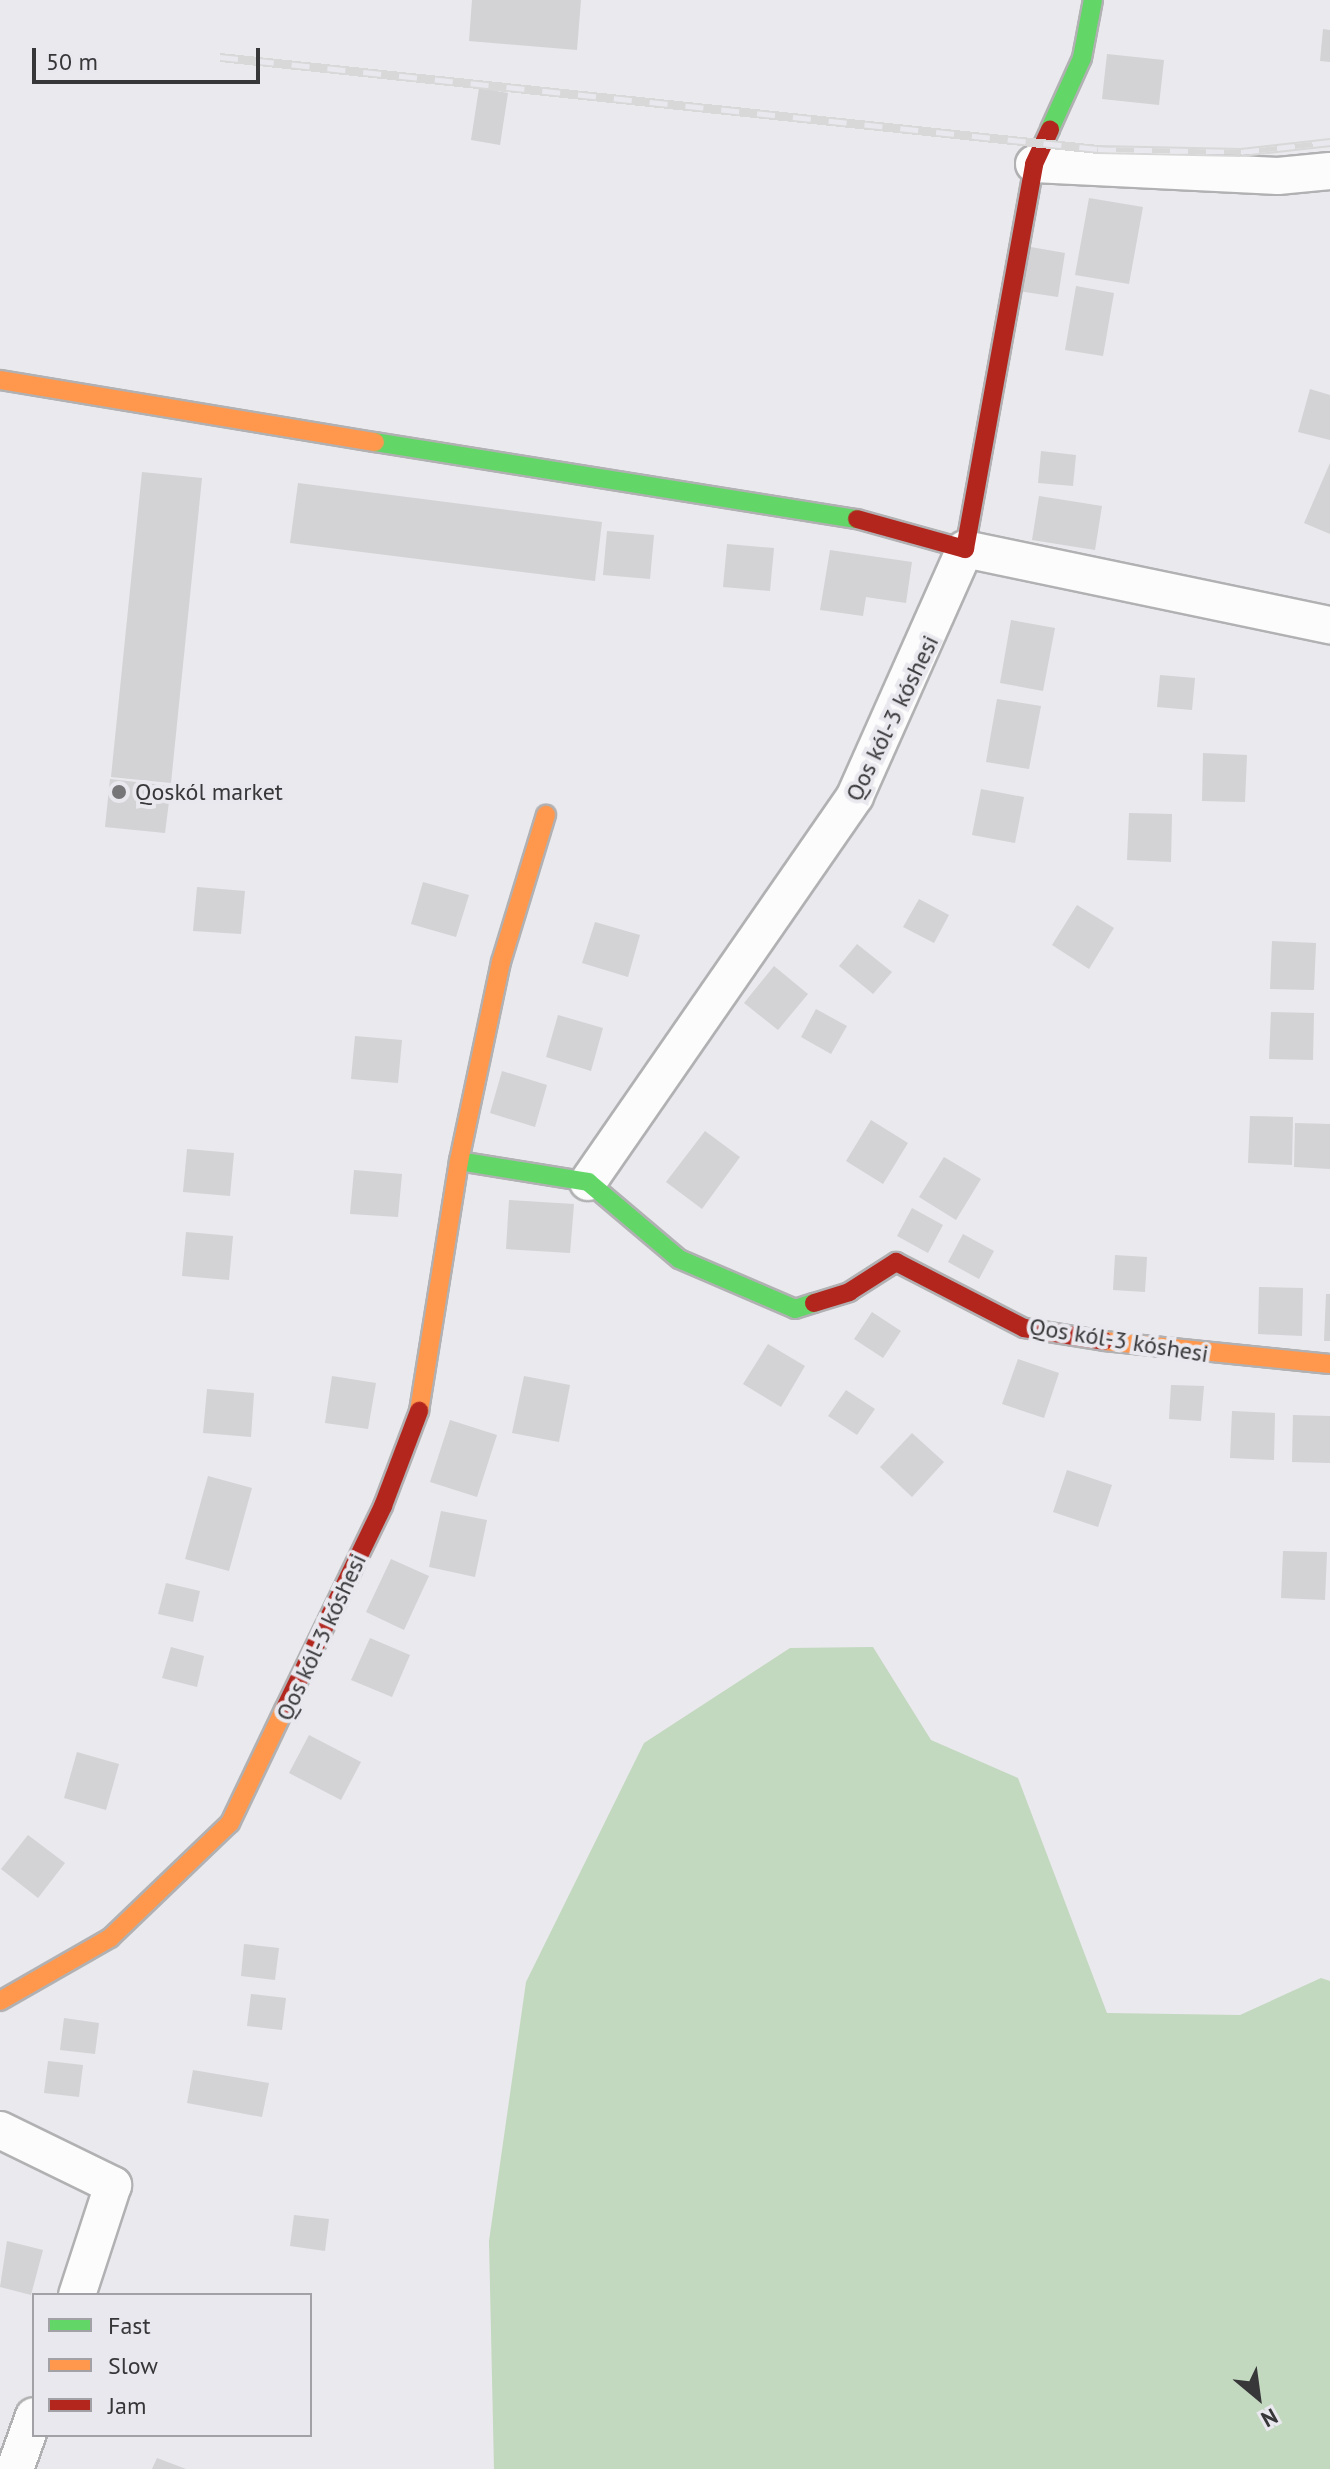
<!DOCTYPE html>
<html>
<head>
<meta charset="utf-8">
<style>
  body { margin:0 }
  #map { position:relative; width:1330px; height:2469px; overflow:hidden; background:#eae9ed; font-family:"PT Sans",sans-serif }
  div>[style] { position:absolute }
  .green>* { inset:0; background:#c2d8bf }
  .building>* { inset:0; background:#d3d2d5 }
  .roads { filter:drop-shadow(2px 0 #b1b1b3) drop-shadow(-2px 0 #b1b1b3) drop-shadow(0 2px #b1b1b3) drop-shadow(0 -2px #b1b1b3) }
  .street>* { height:36px; margin:-18px; padding:0 18px; transform-origin:18px; border-radius:18px; background:#fcfcfc }
  .fast>* { height:18px; margin:-9px; padding:0 9px; transform-origin:9px; border-radius:9px; background:#63d668 }
  .slow>* { height:18px; margin:-9px; padding:0 9px; transform-origin:9px; border-radius:9px; background:#ff974d }
  .jam>* { height:18px; margin:-9px; padding:0 9px; transform-origin:9px; border-radius:9px; background:#b3261e }
  .rail>* { height:9px; margin-top:-4.5px; transform-origin:0; background:repeating-linear-gradient(90deg,#e9e8ee 0 18px,#d8d8d9 0 36px); box-sizing:border-box; border-block:2px solid #d8d8d9 }
  .dots>* { width:22px; height:22px; translate:-50% -50%; box-sizing:border-box; border:4px solid #e9e8ee; border-radius:50% }
  span { translate:-50% -50%; white-space:nowrap; text-align:center; line-height:1.15; -webkit-text-stroke:8px #e9e8ee; paint-order:stroke }
  .street-label { font-size:24px; color:#373739 }
  .poi-label { font-size:24px; color:#373739 }
  .left { translate:0 -50%; text-align:left }
  .legend { position:absolute; left:32px; top:2293px; width:280px; height:144px; box-sizing:border-box; background:#e9e8ee; border:2px solid #a2a1a6; margin:0; padding:10px 14px; list-style:none; font-size:24px; color:#373739 }
  .legend li { display:flex; align-items:center; gap:16px; height:40px }
  .legend b { width:40px; border:2px solid #a2a1a6 }
  .north { position:absolute; left:1218px; top:2357px; width:80px; height:80px; -webkit-text-stroke:6px #e9e8ee; paint-order:stroke; rotate:151deg; font-size:22px; font-weight:700; line-height:32px; text-align:center; color:#373739 }
  .north::after { content:''; display:block; margin:auto; width:28px; height:36px; background:#373739; clip-path:polygon(50% 0,100% 100%,50% 72%,0 100%) }
  .scale { position:absolute; left:32px; top:48px; width:228px; height:36px; box-sizing:border-box; border:4px solid #373739; border-top:0; padding-left:10px; font-size:24px; line-height:28px; white-space:nowrap; color:#373739; -webkit-text-stroke:6px #e9e8ee; paint-order:stroke }
</style>
</head>
<body>
<div id="map">
  <div class="green">
    <i style="clip-path:polygon(873px 1647px,931px 1740px,1018px 1778px,1107px 2013px,1240px 2015px,1321px 1978px,1330px 1981px,1330px 2469px,494px 2469px,489px 2241px,526px 1982px,644px 1743px,790px 1648px)"></i>
  </div>
  <div class="building">
    <i style="clip-path:polygon(472px 0,581px 0,577px 50px,469px 41px)"></i>
    <i style="clip-path:polygon(1323px 29px,1330px 30px,1330px 62px,1320px 61px)"></i>
    <i style="clip-path:polygon(1107px 54px,1164px 60px,1159px 105px,1102px 99px)"></i>
    <i style="clip-path:polygon(479px 88px,508px 93px,500px 145px,471px 140px)"></i>
    <i style="clip-path:polygon(1089px 198px,1143px 207px,1129px 284px,1075px 275px)"></i>
    <i style="clip-path:polygon(1025px 246px,1065px 253px,1058px 297px,1018px 291px)"></i>
    <i style="clip-path:polygon(1076px 286px,1114px 293px,1103px 356px,1065px 350px)"></i>
    <i style="clip-path:polygon(1310px 389px,1330px 395px,1330px 440px,1298px 432px)"></i>
    <i style="clip-path:polygon(1041px 451px,1076px 455px,1073px 486px,1038px 483px)"></i>
    <i style="clip-path:polygon(1330px 463px,1330px 534px,1304px 523px)"></i>
    <i style="clip-path:polygon(142px 472px,202px 478px,171px 783px,111px 777px)"></i>
    <i style="clip-path:polygon(298px 483px,602px 522px,595px 581px,290px 543px)"></i>
    <i style="clip-path:polygon(1039px 496px,1102px 506px,1095px 550px,1032px 540px)"></i>
    <i style="clip-path:polygon(607px 531px,654px 535px,650px 579px,603px 575px)"></i>
    <i style="clip-path:polygon(727px 544px,774px 548px,770px 591px,723px 587px)"></i>
    <i style="clip-path:polygon(830px 550px,912px 562px,906px 603px,866px 597px,863px 616px,820px 610px)"></i>
    <i style="clip-path:polygon(1011px 620px,1055px 628px,1043px 691px,1000px 683px)"></i>
    <i style="clip-path:polygon(1160px 675px,1195px 678px,1192px 710px,1157px 707px)"></i>
    <i style="clip-path:polygon(997px 699px,1041px 706px,1029px 769px,986px 762px)"></i>
    <i style="clip-path:polygon(1203px 753px,1247px 755px,1245px 802px,1202px 801px)"></i>
    <i style="clip-path:polygon(110px 779px,171px 786px,165px 833px,105px 827px)"></i>
    <i style="clip-path:polygon(981px 789px,1024px 797px,1015px 843px,972px 835px)"></i>
    <i style="clip-path:polygon(1129px 813px,1172px 814px,1171px 862px,1127px 860px)"></i>
    <i style="clip-path:polygon(423px 882px,469px 895px,456px 937px,411px 924px)"></i>
    <i style="clip-path:polygon(197px 887px,245px 891px,241px 934px,193px 931px)"></i>
    <i style="clip-path:polygon(919px 899px,949px 915px,934px 943px,903px 927px)"></i>
    <i style="clip-path:polygon(1077px 905px,1114px 928px,1089px 969px,1052px 945px)"></i>
    <i style="clip-path:polygon(595px 922px,640px 935px,628px 977px,582px 963px)"></i>
    <i style="clip-path:polygon(1272px 941px,1316px 943px,1314px 990px,1270px 989px)"></i>
    <i style="clip-path:polygon(857px 944px,892px 972px,873px 994px,839px 966px)"></i>
    <i style="clip-path:polygon(774px 966px,808px 994px,778px 1030px,744px 1003px)"></i>
    <i style="clip-path:polygon(816px 1009px,847px 1026px,831px 1054px,801px 1037px)"></i>
    <i style="clip-path:polygon(1271px 1012px,1314px 1013px,1313px 1060px,1269px 1059px)"></i>
    <i style="clip-path:polygon(558px 1015px,603px 1028px,591px 1071px,546px 1057px)"></i>
    <i style="clip-path:polygon(355px 1036px,402px 1040px,398px 1083px,351px 1079px)"></i>
    <i style="clip-path:polygon(502px 1071px,547px 1085px,535px 1127px,490px 1113px)"></i>
    <i style="clip-path:polygon(1250px 1116px,1293px 1117px,1292px 1165px,1248px 1163px)"></i>
    <i style="clip-path:polygon(871px 1120px,908px 1143px,883px 1184px,846px 1161px)"></i>
    <i style="clip-path:polygon(1295px 1123px,1330px 1124px,1330px 1169px,1294px 1167px)"></i>
    <i style="clip-path:polygon(705px 1131px,740px 1157px,702px 1209px,666px 1182px)"></i>
    <i style="clip-path:polygon(187px 1149px,234px 1153px,230px 1196px,183px 1192px)"></i>
    <i style="clip-path:polygon(944px 1157px,981px 1179px,956px 1220px,919px 1197px)"></i>
    <i style="clip-path:polygon(354px 1170px,402px 1174px,398px 1217px,350px 1214px)"></i>
    <i style="clip-path:polygon(509px 1200px,574px 1204px,570px 1253px,506px 1249px)"></i>
    <i style="clip-path:polygon(912px 1208px,943px 1225px,928px 1253px,897px 1236px)"></i>
    <i style="clip-path:polygon(186px 1232px,233px 1236px,229px 1280px,182px 1276px)"></i>
    <i style="clip-path:polygon(963px 1234px,994px 1251px,979px 1279px,948px 1262px)"></i>
    <i style="clip-path:polygon(1115px 1255px,1147px 1257px,1145px 1292px,1113px 1290px)"></i>
    <i style="clip-path:polygon(1259px 1287px,1303px 1288px,1302px 1336px,1258px 1334px)"></i>
    <i style="clip-path:polygon(1326px 1294px,1330px 1294px,1330px 1341px,1324px 1341px)"></i>
    <i style="clip-path:polygon(872px 1312px,901px 1331px,883px 1358px,854px 1339px)"></i>
    <i style="clip-path:polygon(768px 1344px,805px 1366px,781px 1407px,743px 1384px)"></i>
    <i style="clip-path:polygon(1018px 1359px,1059px 1373px,1044px 1418px,1002px 1404px)"></i>
    <i style="clip-path:polygon(332px 1376px,376px 1383px,368px 1429px,325px 1423px)"></i>
    <i style="clip-path:polygon(524px 1376px,570px 1385px,559px 1442px,512px 1433px)"></i>
    <i style="clip-path:polygon(1171px 1385px,1204px 1386px,1201px 1421px,1169px 1419px)"></i>
    <i style="clip-path:polygon(207px 1389px,254px 1393px,251px 1437px,203px 1433px)"></i>
    <i style="clip-path:polygon(846px 1390px,875px 1409px,857px 1435px,828px 1416px)"></i>
    <i style="clip-path:polygon(1232px 1411px,1275px 1413px,1274px 1460px,1230px 1458px)"></i>
    <i style="clip-path:polygon(1293px 1415px,1330px 1416px,1330px 1463px,1292px 1462px)"></i>
    <i style="clip-path:polygon(450px 1420px,497px 1435px,477px 1497px,430px 1482px)"></i>
    <i style="clip-path:polygon(912px 1433px,944px 1462px,912px 1497px,880px 1467px)"></i>
    <i style="clip-path:polygon(1067px 1470px,1112px 1485px,1098px 1527px,1053px 1512px)"></i>
    <i style="clip-path:polygon(208px 1476px,252px 1488px,229px 1571px,185px 1559px)"></i>
    <i style="clip-path:polygon(441px 1511px,487px 1520px,475px 1577px,429px 1567px)"></i>
    <i style="clip-path:polygon(1283px 1551px,1327px 1552px,1325px 1600px,1281px 1598px)"></i>
    <i style="clip-path:polygon(391px 1559px,429px 1576px,404px 1630px,366px 1612px)"></i>
    <i style="clip-path:polygon(166px 1583px,200px 1591px,193px 1622px,158px 1614px)"></i>
    <i style="clip-path:polygon(370px 1638px,410px 1655px,392px 1697px,351px 1680px)"></i>
    <i style="clip-path:polygon(171px 1647px,204px 1656px,197px 1687px,162px 1678px)"></i>
    <i style="clip-path:polygon(309px 1735px,361px 1762px,341px 1800px,289px 1773px)"></i>
    <i style="clip-path:polygon(77px 1752px,119px 1764px,106px 1810px,64px 1798px)"></i>
    <i style="clip-path:polygon(28px 1835px,65px 1863px,38px 1898px,1px 1869px)"></i>
    <i style="clip-path:polygon(244px 1944px,279px 1948px,275px 1980px,241px 1976px)"></i>
    <i style="clip-path:polygon(251px 1994px,286px 1998px,282px 2030px,247px 2026px)"></i>
    <i style="clip-path:polygon(64px 2018px,99px 2023px,95px 2054px,60px 2050px)"></i>
    <i style="clip-path:polygon(48px 2061px,83px 2065px,79px 2097px,44px 2093px)"></i>
    <i style="clip-path:polygon(193px 2070px,269px 2083px,262px 2117px,187px 2103px)"></i>
    <i style="clip-path:polygon(294px 2215px,329px 2219px,325px 2251px,290px 2246px)"></i>
    <i style="clip-path:polygon(7px 2241px,43px 2250px,31px 2295px,0 2287px)"></i>
    <i style="clip-path:polygon(157px 2458px,186px 2469px,152px 2469px)"></i>
  </div>
  <div class="roads">
    <div class="street">
      <i style="left:1034px;top:164px;width:244px;rotate:2.8deg"></i>
      <i style="left:1278px;top:176px;width:52px;rotate:-5.5deg"></i>
      <i style="left:588px;top:1182px;width:469px;rotate:-55.3deg"></i>
      <i style="left:855px;top:796px;width:270px;rotate:-66deg"></i>
      <i style="left:965px;top:549px;width:373px;rotate:11.8deg"></i>
      <i style="left:0;top:2130px;width:126px;rotate:26deg"></i>
      <i style="left:113px;top:2185px;width:116px;rotate:108.1deg"></i>
      <i style="left:15px;top:2469px;width:56px;rotate:-70.3deg"></i>
    </div>
    <div class="fast">
      <i style="left:1050px;top:129px;width:78px;rotate:-65.7deg"></i>
      <i style="left:1082px;top:58px;width:59px;rotate:-79.3deg"></i>
      <i style="left:375px;top:442px;width:488px;rotate:9.1deg"></i>
      <i style="left:459px;top:1161px;width:131px;rotate:9.2deg"></i>
      <i style="left:588px;top:1182px;width:119px;rotate:40.2deg"></i>
      <i style="left:679px;top:1259px;width:126px;rotate:23.3deg"></i>
      <i style="left:795px;top:1309px;width:20px;rotate:-18deg"></i>
    </div>
    <div class="slow">
      <i style="left:0;top:380px;width:380px;rotate:9.4deg"></i>
      <i style="left:1104px;top:1341px;width:227px;rotate:5.8deg"></i>
      <i style="left:419px;top:1411px;width:253px;rotate:-80.9deg"></i>
      <i style="left:459px;top:1161px;width:203px;rotate:-78.1deg"></i>
      <i style="left:501px;top:962px;width:154px;rotate:-73deg"></i>
      <i style="left:0;top:2001px;width:127px;rotate:-29.8deg"></i>
      <i style="left:110px;top:1938px;width:166px;rotate:-43.8deg"></i>
      <i style="left:230px;top:1823px;width:125px;rotate:-64.5deg"></i>
    </div>
    <div class="jam">
      <i style="left:857px;top:519px;width:112px;rotate:15.5deg"></i>
      <i style="left:965px;top:549px;width:391px;rotate:-79.8deg"></i>
      <i style="left:1034px;top:164px;width:38px;rotate:-65deg"></i>
      <i style="left:814px;top:1303px;width:37px;rotate:-17deg"></i>
      <i style="left:849px;top:1292px;width:56px;rotate:-32.6deg"></i>
      <i style="left:896px;top:1262px;width:144px;rotate:27.3deg"></i>
      <i style="left:1024px;top:1328px;width:81px;rotate:9.2deg"></i>
      <i style="left:284px;top:1710px;width:227px;rotate:-64.1deg"></i>
      <i style="left:383px;top:1506px;width:102px;rotate:-69.2deg"></i>
    </div>
  </div>
  <div class="rail">
    <i style="left:220px;top:57px;width:883px;rotate:5.98deg"></i>
    <i style="left:1098px;top:149px;width:143px;rotate:1.2deg"></i>
    <i style="left:1241px;top:152px;width:90px;rotate:-6.4deg"></i>
  </div>
  <div class="dots">
    <i style="left:119px;top:792px;background:#767578"></i>
  </div>
  <div class="street-label">
    <span style="left:892px;top:718px;rotate:-64deg">Qos kól-3 kóshesi</span>
    <span style="left:1119px;top:1340px;rotate:9deg">Qos kól-3 kóshesi</span>
    <span style="left:321px;top:1637px;rotate:-65deg">Qos kól-3 kóshesi</span>
  </div>
  <div class="poi-label">
    <span class="left" style="left:135px;top:792px">Qoskól market</span>
  </div>
  <ul class="legend">
  <li><b style="height:10px;background:#63d668"></b>Fast</li>
  <li><b style="height:10px;background:#ff974d"></b>Slow</li>
  <li><b style="height:10px;background:#b3261e"></b>Jam</li>
  </ul>
  <div class="north">N</div>
  <div class="scale">50 m</div>
</div>
</body>
</html>
